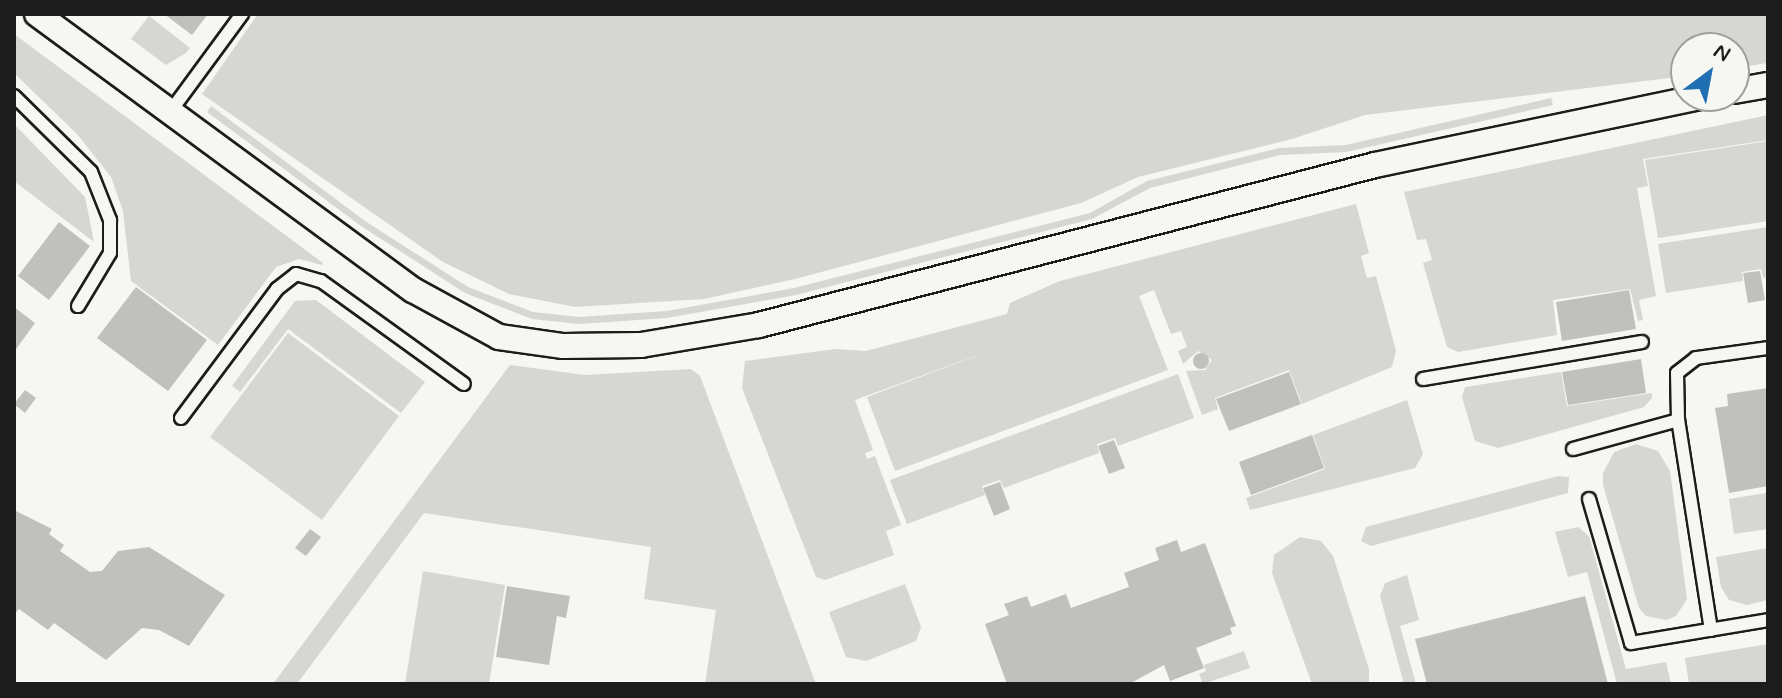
<!DOCTYPE html>
<html>
<head>
<meta charset="utf-8">
<style>
  body { margin:0 }
  #map { position:relative; width:1782px; height:698px; overflow:hidden; background:#f6f6f2; font-family:Mynerve,sans-serif }
  div>[style] { position:absolute }
  .green>* { inset:0; background:#d6d6d2 }
  .building>* { inset:0; background:#c0c0bd }
  .round { border-radius:50% }
  .roads { filter:drop-shadow(2px 0 #1c1c1c) drop-shadow(-2px 0 #1c1c1c) drop-shadow(0 2px #1c1c1c) drop-shadow(0 -2px #1c1c1c) }
  .lane>* { height:12px; margin:-6px; padding:0 6px; transform-origin:6px; border-radius:6px; background:#f6f6f2 }
  .street>* { height:24px; margin:-12px; padding:0 12px; transform-origin:12px; border-radius:12px; background:#f6f6f2 }
  span { translate:-50% -50%; white-space:nowrap; text-align:center; line-height:1.15; -webkit-text-stroke:6px #f6f6f2; paint-order:stroke }
  .frame { position:absolute; inset:0; border:16px solid #1c1c1c; pointer-events:none }
  .north { position:absolute; left:1670px; top:32px; width:80px; height:80px; box-sizing:border-box; background:#f6f6f2; border:2px solid #9f9f9c; border-radius:50%; rotate:32deg; font-size:22px; font-weight:700; line-height:32px; text-align:center; color:#1c1c1c }
  .north::after { content:''; display:block; margin:auto; width:28px; height:36px; background:#1f6fb2; clip-path:polygon(50% 0,100% 100%,50% 72%,0 100%) }
</style>
</head>
<body>
<div id="map">
  <div class="green">
    <i style="clip-path:polygon(258px 14px,1768px 14px,1768px 63px,1734px 68px,1734px 48px,1686px 48px,1686px 76px,1365px 115px,1292px 139px,1138px 177px,1081px 203px,795px 279px,704px 299px,575px 307px,509px 294px,443px 262px,202px 94px)"></i>
    <i style="clip-path:polygon(149px 16px,190px 48px,186px 53px,166px 65px,131px 39px)"></i>
    <i style="clip-path:polygon(14px 34px,323px 263px,322px 265px,299px 259px,276px 267px,218px 345px,131px 281px,123px 211px,111px 177px,77px 134px,14px 73px)"></i>
    <i style="clip-path:polygon(1551px 98px,1553px 105px,1346px 152px,1280px 155px,1150px 188px,1092px 219px,796px 295px,667px 318px,579px 324px,532px 319px,465px 293px,361px 226px,207px 112px,211px 106px,365px 221px,468px 287px,533px 312px,579px 317px,667px 311px,794px 288px,1090px 213px,1147px 181px,1279px 148px,1346px 145px)"></i>
    <i style="clip-path:polygon(1768px 115px,1768px 140px,1643px 159px,1648px 186px,1637px 188px,1656px 296px,1639px 300px,1643px 320px,1638px 321px,1630px 289px,1553px 300px,1557px 335px,1458px 352px,1447px 347px,1423px 263px,1432px 260px,1426px 239px,1417px 240px,1404px 192px)"></i>
    <i style="clip-path:polygon(14px 124px,85px 197px,94px 242px,14px 181px)"></i>
    <i style="clip-path:polygon(1768px 141px,1768px 221px,1658px 238px,1645px 160px)"></i>
    <i style="clip-path:polygon(1356px 204px,1369px 253px,1361px 256px,1367px 278px,1376px 276px,1396px 351px,1392px 367px,1302px 404px,1289px 370px,1215px 398px,1218px 409px,1202px 415px,1186px 371px,1205px 370px,1212px 360px,1198px 351px,1183px 364px,1178px 351px,1187px 347px,1181px 331px,1171px 334px,1154px 290px,1139px 296px,1168px 370px,895px 471px,867px 397px,1003px 346px,855px 400px,873px 450px,865px 453px,867px 459px,875px 456px,901px 525px,886px 531px,894px 555px,825px 580px,816px 577px,742px 388px,745px 361px,836px 349px,866px 351px,1007px 314px,1010px 303px,1060px 281px)"></i>
    <i style="clip-path:polygon(1768px 227px,1768px 277px,1763px 278px,1761px 269px,1742px 272px,1743px 281px,1666px 293px,1658px 244px)"></i>
    <i style="clip-path:polygon(316px 300px,425px 382px,401px 413px,288px 329px,240px 392px,232px 386px,295px 301px)"></i>
    <i style="clip-path:polygon(288px 333px,399px 416px,322px 520px,210px 437px)"></i>
    <i style="clip-path:polygon(510px 365px,585px 375px,691px 369px,700px 376px,816px 684px,705px 684px,716px 610px,644px 599px,651px 547px,424px 513px,297px 684px,273px 684px)"></i>
    <i style="clip-path:polygon(1561px 372px,1567px 406px,1652px 393px,1652px 398px,1644px 407px,1498px 448px,1475px 441px,1462px 397px,1465px 387px)"></i>
    <i style="clip-path:polygon(1178px 374px,1194px 418px,1118px 446px,1115px 438px,1097px 444px,1099px 453px,1004px 488px,1000px 480px,982px 486px,985px 495px,907px 524px,890px 480px)"></i>
    <i style="clip-path:polygon(1407px 400px,1423px 454px,1415px 468px,1250px 510px,1246px 498px,1325px 469px,1313px 435px)"></i>
    <i style="clip-path:polygon(1636px 444px,1658px 451px,1670px 471px,1687px 599px,1676px 616px,1666px 620px,1646px 616px,1639px 608px,1603px 485px,1603px 473px,1614px 452px)"></i>
    <i style="clip-path:polygon(1558px 476px,1569px 477px,1568px 493px,1371px 546px,1361px 541px,1366px 527px)"></i>
    <i style="clip-path:polygon(1766px 493px,1768px 529px,1734px 534px,1729px 499px)"></i>
    <i style="clip-path:polygon(1578px 527px,1589px 536px,1626px 669px,1666px 662px,1671px 684px,1617px 684px,1587px 572px,1568px 577px,1555px 532px)"></i>
    <i style="clip-path:polygon(1300px 537px,1321px 541px,1333px 556px,1369px 669px,1369px 684px,1312px 684px,1272px 573px,1274px 555px)"></i>
    <i style="clip-path:polygon(1768px 548px,1768px 600px,1747px 605px,1729px 600px,1721px 587px,1716px 557px)"></i>
    <i style="clip-path:polygon(423px 571px,505px 585px,489px 684px,405px 684px)"></i>
    <i style="clip-path:polygon(1407px 575px,1419px 620px,1400px 626px,1416px 684px,1404px 684px,1380px 596px,1385px 583px)"></i>
    <i style="clip-path:polygon(905px 584px,921px 627px,916px 641px,866px 661px,846px 657px,829px 612px)"></i>
    <i style="clip-path:polygon(1768px 644px,1768px 684px,1689px 684px,1685px 658px)"></i>
    <i style="clip-path:polygon(1244px 651px,1250px 668px,1203px 684px,1199px 674px,1206px 671px,1204px 665px)"></i>
  </div>
  <div class="building">
    <i style="clip-path:polygon(164px 14px,208px 14px,192px 35px)"></i>
    <i style="clip-path:polygon(59px 222px,90px 246px,49px 300px,18px 276px)"></i>
    <i style="clip-path:polygon(1760px 271px,1765px 300px,1748px 303px,1743px 273px)"></i>
    <i style="clip-path:polygon(136px 287px,207px 340px,168px 391px,97px 338px)"></i>
    <i style="clip-path:polygon(1629px 290px,1636px 329px,1562px 341px,1556px 302px)"></i>
    <i style="clip-path:polygon(14px 307px,35px 323px,14px 352px)"></i>
    <i class="round" style="left:1193px;top:353px;width:16px;height:16px"></i>
    <i style="clip-path:polygon(1641px 359px,1646px 393px,1568px 405px,1562px 372px)"></i>
    <i style="clip-path:polygon(1289px 372px,1301px 404px,1229px 431px,1216px 399px)"></i>
    <i style="clip-path:polygon(1768px 388px,1768px 486px,1729px 493px,1715px 408px,1728px 406px,1727px 394px)"></i>
    <i style="clip-path:polygon(25px 390px,36px 398px,25px 413px,14px 404px)"></i>
    <i style="clip-path:polygon(1312px 435px,1324px 468px,1251px 495px,1239px 462px)"></i>
    <i style="clip-path:polygon(1114px 440px,1125px 468px,1109px 474px,1098px 446px)"></i>
    <i style="clip-path:polygon(1000px 482px,1010px 509px,994px 516px,983px 488px)"></i>
    <i style="clip-path:polygon(16px 511px,52px 529px,49px 534px,64px 545px,60px 551px,90px 572px,102px 571px,118px 551px,149px 547px,225px 595px,189px 646px,159px 630px,142px 628px,106px 660px,54px 623px,48px 630px,19px 609px,14px 615px)"></i>
    <i style="clip-path:polygon(310px 529px,321px 537px,306px 556px,295px 548px)"></i>
    <i style="clip-path:polygon(1177px 540px,1181px 552px,1205px 543px,1236px 626px,1230px 628px,1232px 634px,1196px 648px,1204px 668px,1170px 681px,1164px 665px,1129px 684px,1007px 684px,985px 624px,1009px 615px,1004px 604px,1027px 596px,1031px 607px,1066px 594px,1071px 608px,1129px 587px,1124px 573px,1159px 560px,1155px 548px)"></i>
    <i style="clip-path:polygon(507px 586px,570px 596px,566px 618px,557px 616px,549px 665px,496px 657px)"></i>
    <i style="clip-path:polygon(1585px 596px,1608px 684px,1427px 684px,1415px 639px)"></i>
  </div>
  <div class="roads">
    <div class="lane">
      <i style="left:14px;top:96px;width:108px;rotate:44.6deg"></i>
      <i style="left:91px;top:172px;width:52px;rotate:68.4deg"></i>
      <i style="left:110px;top:220px;width:33px;rotate:90deg"></i>
      <i style="left:110px;top:253px;width:62px;rotate:121.1deg"></i>
      <i style="left:170px;top:112px;width:122px;rotate:-53.7deg"></i>
      <i style="left:1423px;top:379px;width:222px;rotate:-9.6deg"></i>
      <i style="left:181px;top:418px;width:161px;rotate:-53.3deg"></i>
      <i style="left:277px;top:289px;width:24px;rotate:-38deg"></i>
      <i style="left:296px;top:274px;width:26px;rotate:16deg"></i>
      <i style="left:321px;top:281px;width:176px;rotate:35.8deg"></i>
      <i style="left:1573px;top:449px;width:109px;rotate:-15.4deg"></i>
      <i style="left:1589px;top:499px;width:150px;rotate:73.7deg"></i>
      <i style="left:1631px;top:643px;width:139px;rotate:-9.5deg"></i>
      <i style="left:1711px;top:630px;width:213px;rotate:-98.9deg"></i>
      <i style="left:1678px;top:420px;width:47px;rotate:-91.2deg"></i>
      <i style="left:1677px;top:373px;width:24px;rotate:-38deg"></i>
      <i style="left:1696px;top:358px;width:73px;rotate:-7.9deg"></i>
    </div>
    <div class="street">
      <i style="left:37px;top:14px;width:466px;rotate:36.3deg"></i>
      <i style="left:413px;top:290px;width:98px;rotate:28.7deg"></i>
      <i style="left:499px;top:337px;width:65px;rotate:8deg"></i>
      <i style="left:563px;top:346px;width:78px;rotate:-0.7deg"></i>
      <i style="left:641px;top:345px;width:120px;rotate:-9.6deg"></i>
      <i style="left:759px;top:325px;width:636px;rotate:-14.56deg"></i>
      <i style="left:1375px;top:165px;width:337px;rotate:-11.8deg"></i>
      <i style="left:1734px;top:91px;width:35px;rotate:-10deg"></i>
    </div>
  </div>
  <div class="frame"></div>
  <div class="north">N</div>
</div>
</body>
</html>
